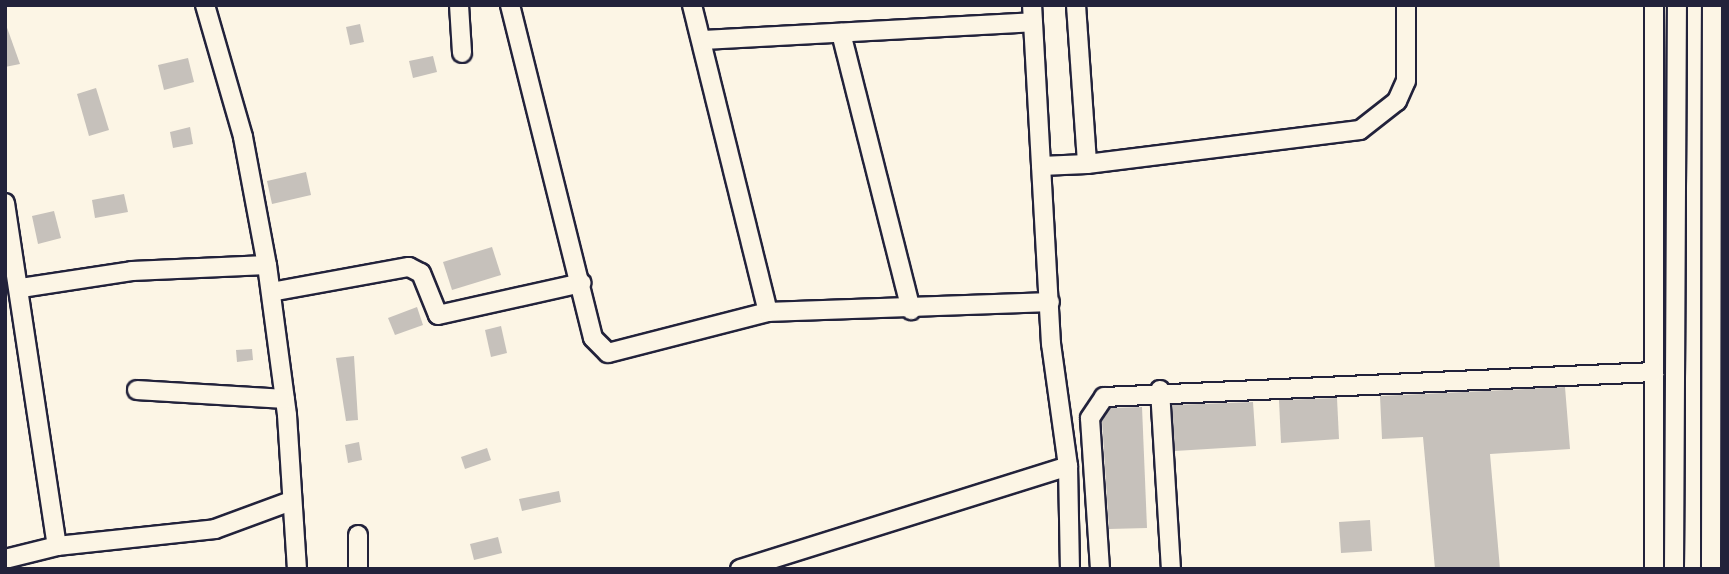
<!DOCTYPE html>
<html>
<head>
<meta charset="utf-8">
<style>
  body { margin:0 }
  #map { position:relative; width:1729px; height:574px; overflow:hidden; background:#fcf5e5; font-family:"Shantell Sans",sans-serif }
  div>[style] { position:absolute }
  .building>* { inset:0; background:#c6c1bb }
  .roads { filter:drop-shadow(2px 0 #22223b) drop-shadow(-2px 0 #22223b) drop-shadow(0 2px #22223b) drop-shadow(0 -2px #22223b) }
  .minor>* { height:18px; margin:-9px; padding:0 9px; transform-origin:9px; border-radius:9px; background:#fcf5e5 }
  span { translate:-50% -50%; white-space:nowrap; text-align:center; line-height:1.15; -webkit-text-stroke:5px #fcf5e5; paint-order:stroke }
  .frame { position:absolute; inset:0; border:7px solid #22223b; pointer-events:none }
</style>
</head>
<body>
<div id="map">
  <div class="building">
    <i style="clip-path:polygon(5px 22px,20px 64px,5px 67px)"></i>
    <i style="clip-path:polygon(360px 24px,364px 42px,350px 45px,346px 27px)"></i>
    <i style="clip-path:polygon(433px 56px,437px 72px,413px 78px,409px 61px)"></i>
    <i style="clip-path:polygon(188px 58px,194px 82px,164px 90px,158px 65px)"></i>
    <i style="clip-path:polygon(96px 88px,109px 130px,89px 136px,77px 94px)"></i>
    <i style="clip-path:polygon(190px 127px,193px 144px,173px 148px,170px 132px)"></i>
    <i style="clip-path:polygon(306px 172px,311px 195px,272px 204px,267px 181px)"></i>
    <i style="clip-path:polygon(124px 194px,128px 212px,95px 218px,92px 200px)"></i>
    <i style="clip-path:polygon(54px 211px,61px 238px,38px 244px,32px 216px)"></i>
    <i style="clip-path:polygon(492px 247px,501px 275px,452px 290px,443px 262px)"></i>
    <i style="clip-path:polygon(417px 307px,423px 325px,395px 335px,388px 318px)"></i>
    <i style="clip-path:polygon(501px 326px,507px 353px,491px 357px,485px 330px)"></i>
    <i style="clip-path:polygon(252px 349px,253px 360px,237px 362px,236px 350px)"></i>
    <i style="clip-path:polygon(354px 356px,358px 420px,346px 421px,336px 358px)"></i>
    <i style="clip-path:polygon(1565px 387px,1570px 449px,1490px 454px,1500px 569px,1435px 569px,1423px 437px,1382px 439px,1380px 396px)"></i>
    <i style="clip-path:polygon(1337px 398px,1339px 439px,1281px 443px,1279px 400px)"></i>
    <i style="clip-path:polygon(1253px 402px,1256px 446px,1175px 451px,1172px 405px)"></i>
    <i style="clip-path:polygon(1142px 407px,1147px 528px,1109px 529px,1102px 421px,1110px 408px)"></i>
    <i style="clip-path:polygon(359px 442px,362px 460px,348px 463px,345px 445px)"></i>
    <i style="clip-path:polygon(487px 448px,491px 460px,465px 469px,461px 457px)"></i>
    <i style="clip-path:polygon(559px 491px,561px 502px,522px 511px,519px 499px)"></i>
    <i style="clip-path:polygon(1370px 520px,1372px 551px,1341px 553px,1339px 522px)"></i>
    <i style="clip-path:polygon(498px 537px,502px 553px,474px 560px,470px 544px)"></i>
  </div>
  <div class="roads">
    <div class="minor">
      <i style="left:205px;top:5px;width:137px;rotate:73.9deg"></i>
      <i style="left:243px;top:137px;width:130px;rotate:79.4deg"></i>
      <i style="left:267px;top:265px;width:151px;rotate:82.4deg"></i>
      <i style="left:287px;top:415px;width:154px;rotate:86.3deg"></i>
      <i style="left:459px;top:5px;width:48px;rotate:86.4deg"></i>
      <i style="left:510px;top:5px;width:343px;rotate:76deg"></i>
      <i style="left:593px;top:338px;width:21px;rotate:45deg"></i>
      <i style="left:608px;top:353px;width:165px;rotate:-14.4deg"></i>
      <i style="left:768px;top:312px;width:282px;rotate:-2deg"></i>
      <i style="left:692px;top:5px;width:316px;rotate:76.1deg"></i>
      <i style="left:1076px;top:5px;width:159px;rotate:86deg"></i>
      <i style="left:1087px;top:164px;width:275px;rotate:-7.1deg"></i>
      <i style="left:1360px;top:130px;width:47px;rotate:-38.1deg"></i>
      <i style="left:1397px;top:101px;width:22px;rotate:-66deg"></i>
      <i style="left:1406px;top:81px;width:76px;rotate:-90deg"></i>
      <i style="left:1654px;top:5px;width:564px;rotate:90deg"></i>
      <i style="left:841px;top:33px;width:286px;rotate:75.8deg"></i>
      <i style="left:703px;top:40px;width:330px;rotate:-3.1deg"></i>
      <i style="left:1041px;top:166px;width:46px;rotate:-2.5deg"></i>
      <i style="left:5px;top:203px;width:347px;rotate:81.4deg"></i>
      <i style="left:21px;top:288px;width:112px;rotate:-8.7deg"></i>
      <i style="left:132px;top:271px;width:135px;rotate:-2.5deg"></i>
      <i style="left:271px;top:292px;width:140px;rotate:-10.3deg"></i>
      <i style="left:409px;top:267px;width:13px;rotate:27deg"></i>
      <i style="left:421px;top:273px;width:45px;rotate:68deg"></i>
      <i style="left:438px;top:315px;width:147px;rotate:-12.6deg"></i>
      <i style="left:137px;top:390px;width:148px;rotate:3.5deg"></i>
      <i style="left:1160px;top:390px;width:179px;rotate:86.5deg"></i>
      <i style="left:1068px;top:466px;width:103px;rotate:88.9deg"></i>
      <i style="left:358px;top:535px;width:34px;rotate:90deg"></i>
      <i style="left:5px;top:559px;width:54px;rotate:-14deg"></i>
      <i style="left:57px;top:546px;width:159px;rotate:-6.1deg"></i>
      <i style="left:215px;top:529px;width:81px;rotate:-20.2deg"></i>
      <i style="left:740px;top:569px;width:344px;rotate:-17.4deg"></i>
      <i style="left:1068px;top:466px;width:123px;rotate:-97.9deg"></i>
      <i style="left:1051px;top:344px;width:340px;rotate:-93.2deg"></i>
      <i style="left:1100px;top:569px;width:151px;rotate:-93.8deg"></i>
      <i style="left:1090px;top:418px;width:25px;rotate:-56deg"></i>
      <i style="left:1104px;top:397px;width:551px;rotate:-2.6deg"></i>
      <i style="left:1674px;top:569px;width:564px;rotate:-89.7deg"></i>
      <i style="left:1711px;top:569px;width:564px;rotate:-89.9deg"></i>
    </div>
  </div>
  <div class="frame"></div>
</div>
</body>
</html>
